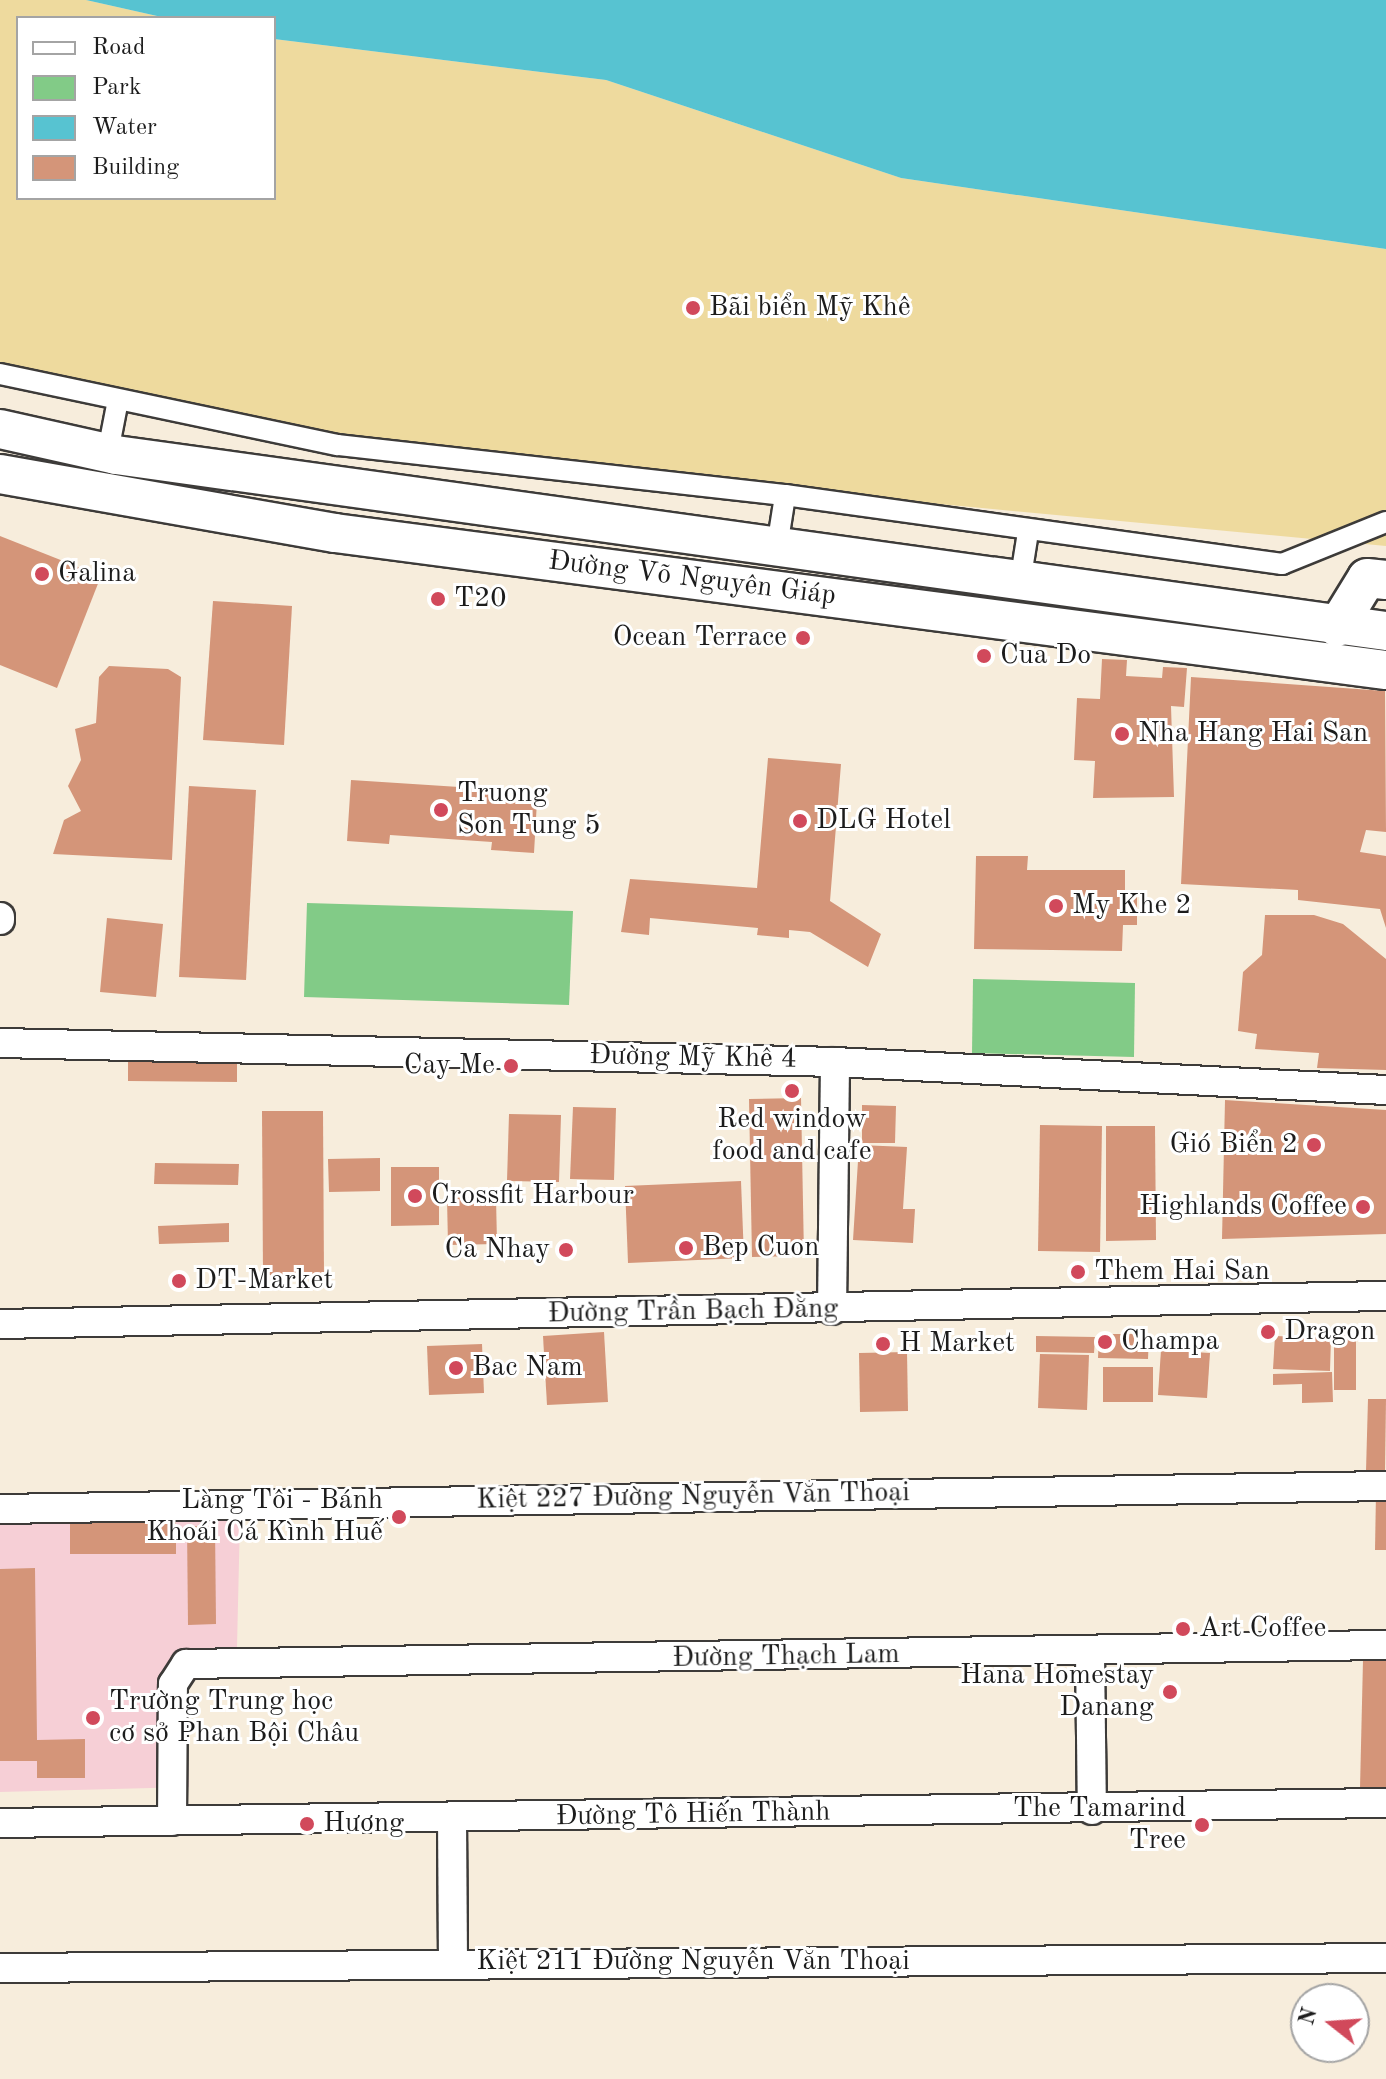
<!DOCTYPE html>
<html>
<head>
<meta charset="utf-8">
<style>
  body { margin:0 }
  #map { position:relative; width:1386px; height:2079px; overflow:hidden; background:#f7eddc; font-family:"Old Standard TT",serif }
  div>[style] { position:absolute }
  .built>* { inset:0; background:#f6cfd6 }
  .green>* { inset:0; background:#82cb87 }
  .sand>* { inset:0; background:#eeda9e }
  .water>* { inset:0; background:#57c3d1 }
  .building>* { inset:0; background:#d49579 }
  .roads { filter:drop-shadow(2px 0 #3d3b39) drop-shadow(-2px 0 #3d3b39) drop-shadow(0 2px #3d3b39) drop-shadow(0 -2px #3d3b39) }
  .pedestrian>* { height:20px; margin:-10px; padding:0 10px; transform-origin:10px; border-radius:10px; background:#fff }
  .minor>* { height:28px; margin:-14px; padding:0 14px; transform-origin:14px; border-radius:14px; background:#fff }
  .secondary>* { height:38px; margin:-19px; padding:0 19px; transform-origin:19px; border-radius:19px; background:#fff }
  .dots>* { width:22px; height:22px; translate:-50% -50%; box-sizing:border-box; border:4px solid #fff; border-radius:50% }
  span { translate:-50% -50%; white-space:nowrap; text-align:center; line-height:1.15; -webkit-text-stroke:6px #fff; paint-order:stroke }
  .poi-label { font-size:28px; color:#1c1c1c }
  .left { translate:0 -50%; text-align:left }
  .right { translate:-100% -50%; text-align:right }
  .street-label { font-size:28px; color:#1c1c1c }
  .legend { position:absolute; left:16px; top:16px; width:260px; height:184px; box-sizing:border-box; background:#fff; border:2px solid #a4a4a4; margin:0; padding:10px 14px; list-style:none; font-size:24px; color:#1c1c1c }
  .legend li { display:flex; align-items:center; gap:16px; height:40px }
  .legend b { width:40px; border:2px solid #a4a4a4 }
  .north { position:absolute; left:1290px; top:1983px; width:80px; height:80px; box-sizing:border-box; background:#fff; border:2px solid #a4a4a4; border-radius:50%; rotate:287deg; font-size:22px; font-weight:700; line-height:32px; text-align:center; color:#1c1c1c }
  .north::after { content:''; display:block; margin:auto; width:28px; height:36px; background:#d1495b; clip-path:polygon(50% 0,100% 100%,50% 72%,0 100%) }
</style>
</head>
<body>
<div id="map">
  <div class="built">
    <i style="clip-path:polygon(240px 1518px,237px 1647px,185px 1649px,189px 1787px,0 1792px,0 1523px)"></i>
  </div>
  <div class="green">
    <i style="clip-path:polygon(307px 903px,573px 911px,569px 1005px,304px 997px)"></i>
    <i style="clip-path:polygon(973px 979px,1135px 983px,1134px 1057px,972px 1053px)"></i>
  </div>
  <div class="sand">
    <i style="clip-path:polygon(0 0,86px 0,166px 18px,18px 18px,18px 198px,274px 198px,274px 39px,606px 80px,901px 178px,1386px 249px,1386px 546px,801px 491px,253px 424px,0 367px)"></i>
  </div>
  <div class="water">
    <i style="clip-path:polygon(86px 0,1386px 0,1386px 249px,901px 178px,606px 80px,274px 39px,274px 18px,166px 18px)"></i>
  </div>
  <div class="building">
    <i style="clip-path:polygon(0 536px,101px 576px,57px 688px,0 665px)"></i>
    <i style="clip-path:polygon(213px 601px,292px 606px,284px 745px,203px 740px)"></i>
    <i style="clip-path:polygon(1102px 659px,1127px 660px,1126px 676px,1162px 678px,1163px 667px,1187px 668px,1184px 707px,1171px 706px,1174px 797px,1093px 798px,1095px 761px,1074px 760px,1077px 698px,1100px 699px)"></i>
    <i style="clip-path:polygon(109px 666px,168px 669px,181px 677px,172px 860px,53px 854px,64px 820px,81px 811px,68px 786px,81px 760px,75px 729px,96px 723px,99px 677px)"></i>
    <i style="clip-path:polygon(1191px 677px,1385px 691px,1386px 832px,1366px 830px,1360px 852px,1386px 856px,1386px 928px,1380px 909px,1298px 900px,1298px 890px,1181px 884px)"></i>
    <i style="clip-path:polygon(768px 758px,841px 764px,830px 901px,881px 934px,868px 967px,810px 932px,789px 930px,789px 938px,757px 935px,758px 928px,650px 918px,649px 935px,621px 932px,630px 879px,757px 888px)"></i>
    <i style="clip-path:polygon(351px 780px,490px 789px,490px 798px,537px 801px,534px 853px,491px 850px,492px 842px,390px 835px,389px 844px,347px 841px)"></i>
    <i style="clip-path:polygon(189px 786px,256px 790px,246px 980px,179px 977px)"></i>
    <i style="clip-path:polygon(976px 856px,1028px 856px,1027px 870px,1125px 870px,1125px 895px,1137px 896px,1137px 925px,1123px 925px,1122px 951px,974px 949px)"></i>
    <i style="clip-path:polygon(1265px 915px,1314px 915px,1343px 924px,1386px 959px,1386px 1070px,1317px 1068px,1319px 1053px,1255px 1049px,1257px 1034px,1238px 1031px,1243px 972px,1262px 955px)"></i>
    <i style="clip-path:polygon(107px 918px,163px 924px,156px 997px,100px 992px)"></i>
    <i style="clip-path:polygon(128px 1053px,237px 1054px,237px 1082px,128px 1081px)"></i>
    <i style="clip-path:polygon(801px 1098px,804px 1256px,752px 1257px,749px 1099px)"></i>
    <i style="clip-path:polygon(1225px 1100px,1386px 1110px,1386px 1234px,1222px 1239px)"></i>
    <i style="clip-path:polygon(862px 1105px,896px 1106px,895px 1143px,862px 1143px)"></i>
    <i style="clip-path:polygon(573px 1107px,616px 1108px,614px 1180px,570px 1179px)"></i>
    <i style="clip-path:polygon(262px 1111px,323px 1111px,324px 1275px,263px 1275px)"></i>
    <i style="clip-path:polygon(509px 1114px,561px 1115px,559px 1182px,507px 1181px)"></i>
    <i style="clip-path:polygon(1040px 1125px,1102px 1126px,1100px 1252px,1038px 1251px)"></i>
    <i style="clip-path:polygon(1106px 1126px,1155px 1126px,1156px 1240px,1106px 1241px)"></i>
    <i style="clip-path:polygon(859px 1145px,907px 1147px,903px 1209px,915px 1209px,913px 1243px,853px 1240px)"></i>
    <i style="clip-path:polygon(380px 1158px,380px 1191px,329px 1192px,328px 1159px)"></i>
    <i style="clip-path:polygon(155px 1163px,239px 1164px,238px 1185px,154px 1184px)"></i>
    <i style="clip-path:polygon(391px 1167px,439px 1167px,439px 1225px,391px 1226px)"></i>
    <i style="clip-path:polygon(741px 1181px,744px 1258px,628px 1263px,625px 1186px)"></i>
    <i style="clip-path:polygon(496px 1197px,497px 1244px,448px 1245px,447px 1198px)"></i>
    <i style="clip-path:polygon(229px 1223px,229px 1242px,159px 1244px,158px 1226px)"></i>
    <i style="clip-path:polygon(604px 1332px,608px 1402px,547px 1405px,543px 1336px)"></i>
    <i style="clip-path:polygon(1099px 1334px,1149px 1334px,1148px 1359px,1098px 1358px)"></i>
    <i style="clip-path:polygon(1334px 1335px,1356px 1335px,1356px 1390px,1334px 1390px)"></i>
    <i style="clip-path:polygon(1036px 1336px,1095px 1337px,1094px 1353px,1036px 1352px)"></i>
    <i style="clip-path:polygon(1275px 1336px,1331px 1338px,1330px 1371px,1273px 1369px)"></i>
    <i style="clip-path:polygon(482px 1344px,484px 1393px,429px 1395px,427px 1346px)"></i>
    <i style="clip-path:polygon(1161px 1350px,1210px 1353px,1207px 1398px,1158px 1395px)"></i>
    <i style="clip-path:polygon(907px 1352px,908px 1411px,860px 1412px,859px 1353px)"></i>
    <i style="clip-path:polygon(1040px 1354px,1089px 1355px,1087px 1410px,1038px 1408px)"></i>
    <i style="clip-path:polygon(1103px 1367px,1153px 1367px,1153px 1402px,1103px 1402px)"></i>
    <i style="clip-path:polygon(1332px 1372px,1333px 1402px,1302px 1403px,1302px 1384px,1273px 1385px,1273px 1374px)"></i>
    <i style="clip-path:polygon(1368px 1399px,1386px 1399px,1385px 1471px,1366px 1471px)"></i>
    <i style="clip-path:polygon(1376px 1493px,1386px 1493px,1386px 1550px,1375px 1550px)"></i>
    <i style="clip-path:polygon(70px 1520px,176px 1520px,176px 1554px,70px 1554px)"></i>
    <i style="clip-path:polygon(187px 1526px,215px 1526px,216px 1624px,188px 1625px)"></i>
    <i style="clip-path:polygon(35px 1568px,37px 1740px,85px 1739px,85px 1778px,37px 1778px,37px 1761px,0 1761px,0 1569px)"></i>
    <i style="clip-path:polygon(1363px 1660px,1386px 1660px,1386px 1789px,1360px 1788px)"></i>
  </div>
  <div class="roads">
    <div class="pedestrian">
      <i style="left:0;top:374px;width:345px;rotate:11.9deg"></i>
      <i style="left:338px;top:445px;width:450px;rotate:6.4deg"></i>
      <i style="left:785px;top:495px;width:502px;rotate:7.9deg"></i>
      <i style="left:1282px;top:564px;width:112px;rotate:-22deg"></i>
      <i style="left:111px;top:436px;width:36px;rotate:-79deg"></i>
      <i style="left:779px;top:534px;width:39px;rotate:-81deg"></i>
      <i style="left:1022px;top:570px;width:36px;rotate:-81deg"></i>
    </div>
    <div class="minor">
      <i style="left:0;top:917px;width:3px;rotate:90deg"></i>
      <i style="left:0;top:1043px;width:835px;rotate:1.3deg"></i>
      <i style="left:835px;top:1062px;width:552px;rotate:2.91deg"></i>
      <i style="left:832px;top:1310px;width:248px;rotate:-89.3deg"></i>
      <i style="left:0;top:1324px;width:1386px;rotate:-1.16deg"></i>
      <i style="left:0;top:1509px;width:1386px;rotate:-0.95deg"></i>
      <i style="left:1090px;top:1654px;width:156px;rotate:89.3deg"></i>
      <i style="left:452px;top:1818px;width:145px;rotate:89.6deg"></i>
      <i style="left:172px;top:1821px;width:137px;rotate:-89.6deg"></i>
      <i style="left:173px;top:1684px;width:24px;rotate:-57deg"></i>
      <i style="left:186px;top:1664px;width:1200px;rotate:-0.91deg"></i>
      <i style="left:0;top:1823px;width:1386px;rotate:-0.83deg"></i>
      <i style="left:0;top:1968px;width:1386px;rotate:-0.41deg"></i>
    </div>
    <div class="secondary">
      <i style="left:0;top:429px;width:119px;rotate:12.6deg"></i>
      <i style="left:116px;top:455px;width:1282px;rotate:7.89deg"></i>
      <i style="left:0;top:474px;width:340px;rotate:10deg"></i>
      <i style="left:335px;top:533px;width:1060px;rotate:7.43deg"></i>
      <i style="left:1337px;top:627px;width:57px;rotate:-58.5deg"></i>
      <i style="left:1367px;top:578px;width:19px;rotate:6deg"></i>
    </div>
  </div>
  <div class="dots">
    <i style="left:693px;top:308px;background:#d1495b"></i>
    <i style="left:42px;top:574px;background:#d1495b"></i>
    <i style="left:438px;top:599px;background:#d1495b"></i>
    <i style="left:803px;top:638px;background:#d1495b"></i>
    <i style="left:984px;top:656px;background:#d1495b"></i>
    <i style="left:1122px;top:734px;background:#d1495b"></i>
    <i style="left:441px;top:810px;background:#d1495b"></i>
    <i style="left:800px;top:821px;background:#d1495b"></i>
    <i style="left:1056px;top:906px;background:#d1495b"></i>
    <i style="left:511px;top:1066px;background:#d1495b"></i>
    <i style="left:792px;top:1091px;background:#d1495b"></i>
    <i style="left:1314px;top:1145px;background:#d1495b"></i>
    <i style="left:415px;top:1196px;background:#d1495b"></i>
    <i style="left:1363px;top:1207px;background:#d1495b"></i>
    <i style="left:686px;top:1248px;background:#d1495b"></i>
    <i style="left:566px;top:1250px;background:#d1495b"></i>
    <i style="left:1078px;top:1272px;background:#d1495b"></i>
    <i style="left:179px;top:1281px;background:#d1495b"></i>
    <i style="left:1268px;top:1332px;background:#d1495b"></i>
    <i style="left:1105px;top:1342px;background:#d1495b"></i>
    <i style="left:883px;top:1344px;background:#d1495b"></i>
    <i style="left:456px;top:1368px;background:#d1495b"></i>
    <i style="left:399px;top:1517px;background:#d1495b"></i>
    <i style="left:1183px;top:1629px;background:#d1495b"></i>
    <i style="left:1170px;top:1692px;background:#d1495b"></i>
    <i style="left:93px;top:1718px;background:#d1495b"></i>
    <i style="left:307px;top:1824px;background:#d1495b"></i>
    <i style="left:1202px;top:1825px;background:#d1495b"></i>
  </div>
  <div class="poi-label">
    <span class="left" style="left:709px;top:308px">Bãi biển Mỹ Khê</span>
    <span class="left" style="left:58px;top:574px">Galina</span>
    <span class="left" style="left:454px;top:599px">T20</span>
    <span class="right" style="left:787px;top:638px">Ocean Terrace</span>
    <span class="left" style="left:1000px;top:656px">Cua Do</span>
    <span class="left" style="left:1138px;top:734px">Nha Hang Hai San</span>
    <span class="left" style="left:457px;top:810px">Truong<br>Son Tung 5</span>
    <span class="left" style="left:816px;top:821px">DLG Hotel</span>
    <span class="left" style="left:1072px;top:906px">My Khe 2</span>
    <span class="right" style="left:495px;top:1066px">Cay Me</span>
    <span style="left:792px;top:1136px">Red window<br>food and cafe</span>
    <span class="right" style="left:1298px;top:1145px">Gió Biển 2</span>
    <span class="left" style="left:431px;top:1196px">Crossfit Harbour</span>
    <span class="right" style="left:1347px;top:1207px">Highlands Coffee</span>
    <span class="left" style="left:702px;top:1248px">Bep Cuon</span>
    <span class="right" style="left:550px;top:1250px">Ca Nhay</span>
    <span class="left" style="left:1094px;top:1272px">Them Hai San</span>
    <span class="left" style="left:195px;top:1281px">DT-Market</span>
    <span class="left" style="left:1284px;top:1332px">Dragon</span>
    <span class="left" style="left:1121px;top:1342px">Champa</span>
    <span class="left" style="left:899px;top:1344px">H Market</span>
    <span class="left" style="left:472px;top:1368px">Bac Nam</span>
    <span class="right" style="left:383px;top:1517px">Làng Tôi - Bánh<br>Khoái Cá Kình Huế</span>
    <span class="left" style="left:1199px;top:1629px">Art Coffee</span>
    <span class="right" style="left:1154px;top:1692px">Hana Homestay<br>Danang</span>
    <span class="left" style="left:109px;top:1718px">Trường Trung học<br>cơ sở Phan Bội Châu</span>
    <span class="right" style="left:1186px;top:1825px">The Tamarind<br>Tree</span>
    <span class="left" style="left:323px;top:1824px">Hương</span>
  </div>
  <div class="street-label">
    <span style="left:692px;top:579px;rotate:7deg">Đường Võ Nguyên Giáp</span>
    <span style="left:693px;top:1058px;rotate:1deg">Đường Mỹ Khê 4</span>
    <span style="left:693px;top:1312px;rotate:-1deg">Đường Trần Bạch Đằng</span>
    <span style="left:693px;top:1497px;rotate:-1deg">Kiệt 227 Đường Nguyễn Văn Thoại</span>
    <span style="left:786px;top:1657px;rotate:-1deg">Đường Thạch Lam</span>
    <span style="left:693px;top:1815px;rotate:-1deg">Đường Tô Hiến Thành</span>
    <span style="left:693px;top:1962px">Kiệt 211 Đường Nguyễn Văn Thoại</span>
  </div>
  <ul class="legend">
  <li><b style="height:10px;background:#fff"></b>Road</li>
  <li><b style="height:22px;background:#82cb87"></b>Park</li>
  <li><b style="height:22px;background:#57c3d1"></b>Water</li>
  <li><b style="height:22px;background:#d49579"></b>Building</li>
  </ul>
  <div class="north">N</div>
</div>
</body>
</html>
